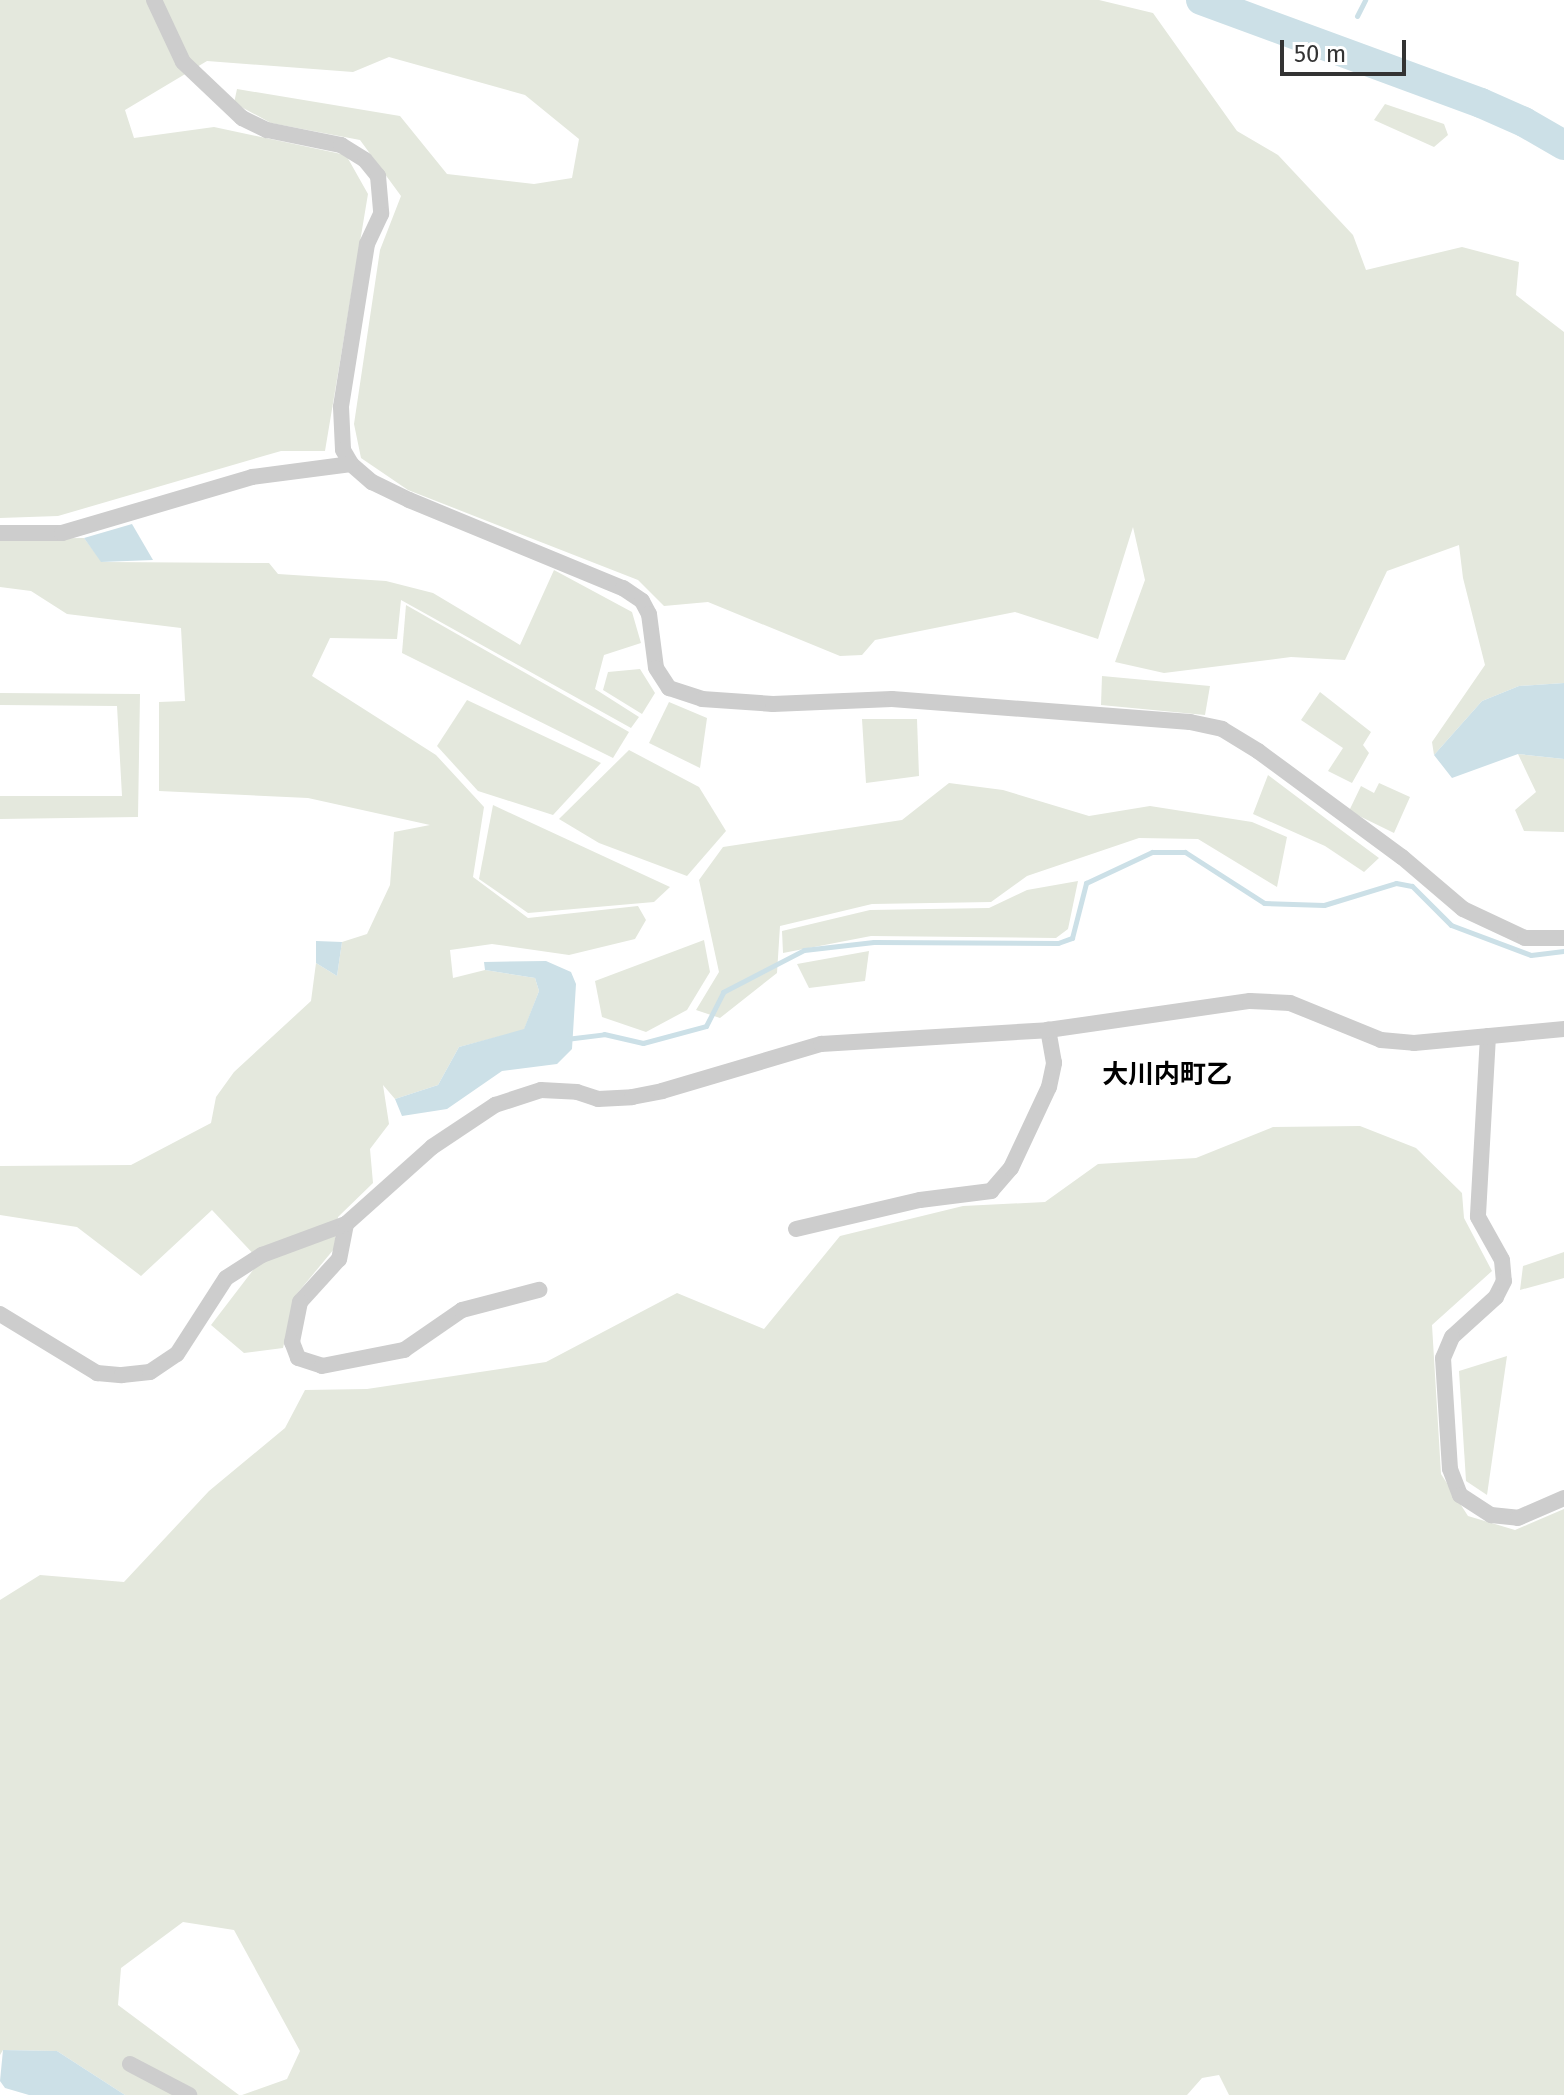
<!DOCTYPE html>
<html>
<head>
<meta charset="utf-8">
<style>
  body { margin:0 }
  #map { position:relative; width:1564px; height:2095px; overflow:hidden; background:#fff; font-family:"Fira Sans","Noto Sans JP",sans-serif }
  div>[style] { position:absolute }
  .green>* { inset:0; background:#e4e8dd }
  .water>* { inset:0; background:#cce0e7 }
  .stream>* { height:5px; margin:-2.5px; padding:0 2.5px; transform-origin:2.5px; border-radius:2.5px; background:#cce0e7 }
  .river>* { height:30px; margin:-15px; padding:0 15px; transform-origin:15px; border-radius:15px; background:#cce0e7 }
  .minor>* { height:16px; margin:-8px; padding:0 8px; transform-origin:8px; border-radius:8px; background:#cdcdcd }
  span { translate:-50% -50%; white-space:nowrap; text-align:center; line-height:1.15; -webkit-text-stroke:8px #fff; paint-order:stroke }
  .quarter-label { font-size:26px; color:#000; font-weight:700 }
  .scale { position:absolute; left:1280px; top:40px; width:126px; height:36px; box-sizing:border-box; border:4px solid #333; border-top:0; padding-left:10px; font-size:24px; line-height:28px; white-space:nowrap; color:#333; -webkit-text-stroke:6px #fff; paint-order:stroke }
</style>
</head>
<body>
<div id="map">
  <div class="green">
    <i style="clip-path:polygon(0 0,1099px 0,1153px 13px,1237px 131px,1278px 155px,1353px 235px,1366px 270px,1462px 247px,1519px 262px,1516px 295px,1564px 332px,1564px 683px,1519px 686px,1482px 701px,1434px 755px,1432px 742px,1485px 665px,1463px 578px,1459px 545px,1387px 571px,1345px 660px,1291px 657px,1164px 673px,1115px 662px,1145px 580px,1133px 527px,1098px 639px,1015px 612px,875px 640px,862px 655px,840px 656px,708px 602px,664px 606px,638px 580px,408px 490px,361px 458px,354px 424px,380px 250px,401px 196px,360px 140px,271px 123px,234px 103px,237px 89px,400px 116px,447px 174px,534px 184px,572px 178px,579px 139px,525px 95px,389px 57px,353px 72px,207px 61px,125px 110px,134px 138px,214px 127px,346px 155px,368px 194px,325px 451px,281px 451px,58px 516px,0 518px)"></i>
    <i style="clip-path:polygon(1385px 104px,1444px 124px,1448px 135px,1434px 147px,1374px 120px)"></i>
    <i style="clip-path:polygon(84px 538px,102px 562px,269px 563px,278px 574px,386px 581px,433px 593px,520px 645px,554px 570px,632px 612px,641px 643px,604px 655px,595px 689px,639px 717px,631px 728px,401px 600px,397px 639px,330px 638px,312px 676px,436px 755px,484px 807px,473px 877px,528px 918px,638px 906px,646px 920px,635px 939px,569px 955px,492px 944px,450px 950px,453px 978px,485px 970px,535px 978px,539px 991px,524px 1030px,459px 1047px,438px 1085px,395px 1099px,383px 1085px,389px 1124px,370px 1149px,373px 1183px,338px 1217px,334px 1249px,295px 1296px,283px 1348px,244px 1353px,211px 1325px,260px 1261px,212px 1210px,141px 1276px,77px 1227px,0 1215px,0 1166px,131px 1165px,211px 1123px,216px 1097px,234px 1072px,311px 1001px,316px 963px,337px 976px,342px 942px,367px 934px,390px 885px,394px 832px,430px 825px,308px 798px,159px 791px,159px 702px,185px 701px,181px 628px,67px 614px,31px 591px,0 587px,0 539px)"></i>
    <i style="clip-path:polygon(406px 605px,629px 732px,613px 758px,402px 653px)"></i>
    <i style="clip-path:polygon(640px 669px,655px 693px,642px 714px,603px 690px,608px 672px)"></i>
    <i style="clip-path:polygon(1102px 676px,1210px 686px,1205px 715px,1101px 705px)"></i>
    <i style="clip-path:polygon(1320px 692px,1371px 732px,1363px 745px,1369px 753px,1352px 783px,1328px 771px,1343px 748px,1301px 720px)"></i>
    <i style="clip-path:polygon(0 693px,140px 694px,138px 817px,0 819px,0 796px,122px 796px,117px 706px,0 705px)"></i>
    <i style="clip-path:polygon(467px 700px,601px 763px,553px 815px,478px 791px,437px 746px)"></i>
    <i style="clip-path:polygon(669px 702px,707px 718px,700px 768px,649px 743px)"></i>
    <i style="clip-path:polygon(862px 719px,917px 719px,919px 776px,866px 783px)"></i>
    <i style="clip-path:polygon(629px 750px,699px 787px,726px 831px,687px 876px,599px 843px,559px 819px)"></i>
    <i style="clip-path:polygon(1518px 754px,1564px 759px,1564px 832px,1524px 831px,1515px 810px,1536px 792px)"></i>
    <i style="clip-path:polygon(1268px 775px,1337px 827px,1379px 858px,1364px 872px,1325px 846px,1253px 814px)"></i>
    <i style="clip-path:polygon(949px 783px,1003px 790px,1089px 816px,1150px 806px,1252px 822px,1287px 837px,1277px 887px,1198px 839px,1139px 838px,1027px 876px,991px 902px,872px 904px,780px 926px,777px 973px,720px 1018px,696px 1010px,719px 972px,699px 880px,723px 847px,902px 820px)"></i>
    <i style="clip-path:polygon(1379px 783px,1410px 797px,1394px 833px,1349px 811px,1361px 786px,1374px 793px)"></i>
    <i style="clip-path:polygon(493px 805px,670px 887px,654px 902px,528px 913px,479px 879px)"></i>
    <i style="clip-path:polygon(1078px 881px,1068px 929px,1056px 938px,871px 936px,783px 953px,782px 931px,870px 910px,989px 908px,1027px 890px)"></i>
    <i style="clip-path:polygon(704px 940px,710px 972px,687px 1010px,646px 1032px,602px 1017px,595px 981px)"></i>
    <i style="clip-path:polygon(869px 951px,865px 981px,809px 988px,797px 964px)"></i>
    <i style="clip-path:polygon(1360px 1126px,1416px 1148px,1462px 1193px,1464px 1218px,1492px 1271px,1432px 1325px,1441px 1474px,1468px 1516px,1515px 1530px,1564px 1509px,1564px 2095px,1229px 2095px,1219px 2075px,1202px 2078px,1187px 2095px,242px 2095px,287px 2079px,300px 2051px,234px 1930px,183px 1922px,121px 1968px,118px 2005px,239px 2095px,125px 2095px,57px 2051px,3px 2050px,0 2055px,0 1600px,40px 1575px,124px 1582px,209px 1491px,285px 1428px,305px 1390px,367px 1389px,546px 1362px,677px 1293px,764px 1329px,840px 1236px,963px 1206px,1045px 1202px,1098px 1164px,1196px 1158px,1273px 1127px)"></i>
    <i style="clip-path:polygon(1564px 1252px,1564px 1278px,1520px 1290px,1523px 1266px)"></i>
    <i style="clip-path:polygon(1507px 1356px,1487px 1495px,1466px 1481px,1459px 1371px)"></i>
  </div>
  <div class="water">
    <i style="clip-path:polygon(132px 524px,153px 560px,101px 562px,84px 538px)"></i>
    <i style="clip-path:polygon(1564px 683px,1564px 759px,1518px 754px,1452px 778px,1434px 755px,1482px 701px,1519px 686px)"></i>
    <i style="clip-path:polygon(316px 941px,342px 942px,337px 976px,316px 963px)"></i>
    <i style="clip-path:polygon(546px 961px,571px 972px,576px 984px,572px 1049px,557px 1064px,502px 1071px,447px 1109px,402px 1116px,395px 1099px,438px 1085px,459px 1047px,524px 1029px,539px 991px,535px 978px,485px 970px,484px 962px)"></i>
    <i style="clip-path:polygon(3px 2050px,57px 2051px,125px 2095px,29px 2095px,5px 2088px,0 2081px)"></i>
  </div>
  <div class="stream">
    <i style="left:1357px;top:16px;width:18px;rotate:-63deg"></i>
    <i style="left:566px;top:1039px;width:38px;rotate:-7deg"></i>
    <i style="left:604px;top:1034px;width:40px;rotate:13deg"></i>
    <i style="left:643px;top:1043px;width:65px;rotate:-15.1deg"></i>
    <i style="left:706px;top:1026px;width:38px;rotate:-63deg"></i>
    <i style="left:723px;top:992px;width:91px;rotate:-27.4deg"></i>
    <i style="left:804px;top:950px;width:70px;rotate:-6.5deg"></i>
    <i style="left:874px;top:942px;width:184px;rotate:0.3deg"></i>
    <i style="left:1058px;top:943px;width:15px;rotate:-20deg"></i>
    <i style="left:1072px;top:938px;width:57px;rotate:-75.7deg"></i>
    <i style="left:1086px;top:883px;width:73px;rotate:-25.2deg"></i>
    <i style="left:1152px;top:852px;width:33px"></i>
    <i style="left:1185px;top:852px;width:94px;rotate:32.8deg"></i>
    <i style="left:1264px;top:903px;width:60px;rotate:1.9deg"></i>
    <i style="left:1324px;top:905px;width:75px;rotate:-17deg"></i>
    <i style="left:1396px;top:883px;width:16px;rotate:11deg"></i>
    <i style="left:1412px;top:886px;width:55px;rotate:45deg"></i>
    <i style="left:1451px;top:925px;width:85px;rotate:20.6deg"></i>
    <i style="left:1531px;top:955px;width:33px;rotate:-7deg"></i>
  </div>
  <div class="river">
    <i style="left:1201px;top:0;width:298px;rotate:20.2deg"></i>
    <i style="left:1481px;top:103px;width:47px;rotate:23.8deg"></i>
    <i style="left:1524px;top:122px;width:46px;rotate:29.9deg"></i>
  </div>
  <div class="minor">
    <i style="left:154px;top:0;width:68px;rotate:64.9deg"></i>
    <i style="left:183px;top:62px;width:81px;rotate:43.5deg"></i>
    <i style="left:242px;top:118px;width:28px;rotate:26deg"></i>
    <i style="left:267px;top:130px;width:76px;rotate:11.5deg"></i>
    <i style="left:341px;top:145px;width:28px;rotate:32deg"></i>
    <i style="left:365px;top:160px;width:21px;rotate:51deg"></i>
    <i style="left:378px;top:176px;width:38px;rotate:85deg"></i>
    <i style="left:381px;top:214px;width:33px;rotate:115deg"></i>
    <i style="left:367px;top:244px;width:165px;rotate:99.1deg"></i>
    <i style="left:341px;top:407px;width:43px;rotate:87.3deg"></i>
    <i style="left:343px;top:450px;width:16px;rotate:60deg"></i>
    <i style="left:351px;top:464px;width:28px;rotate:41deg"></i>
    <i style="left:372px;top:482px;width:41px;rotate:25.9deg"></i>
    <i style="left:409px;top:500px;width:231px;rotate:22.4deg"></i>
    <i style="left:623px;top:588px;width:23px;rotate:34deg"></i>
    <i style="left:642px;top:601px;width:15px;rotate:62deg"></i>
    <i style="left:649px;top:614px;width:54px;rotate:82.6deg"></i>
    <i style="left:656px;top:668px;width:24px;rotate:57deg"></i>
    <i style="left:669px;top:688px;width:35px;rotate:18deg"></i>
    <i style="left:702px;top:699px;width:71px;rotate:4deg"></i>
    <i style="left:773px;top:704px;width:119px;rotate:-2.4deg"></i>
    <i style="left:892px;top:699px;width:299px;rotate:4.4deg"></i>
    <i style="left:1190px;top:722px;width:33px;rotate:12deg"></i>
    <i style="left:1222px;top:729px;width:42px;rotate:31.4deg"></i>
    <i style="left:1258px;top:751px;width:179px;rotate:36.4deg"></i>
    <i style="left:1402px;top:857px;width:80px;rotate:40.4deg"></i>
    <i style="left:1463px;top:909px;width:68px;rotate:25.1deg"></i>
    <i style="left:1525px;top:938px;width:39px"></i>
    <i style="left:0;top:533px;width:62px"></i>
    <i style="left:62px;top:533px;width:198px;rotate:-16.4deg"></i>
    <i style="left:252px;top:477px;width:100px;rotate:-7.5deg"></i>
    <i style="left:1488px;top:1036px;width:181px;rotate:93.2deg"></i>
    <i style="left:1478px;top:1217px;width:49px;rotate:60.8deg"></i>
    <i style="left:1502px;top:1260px;width:21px;rotate:85deg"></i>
    <i style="left:1504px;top:1281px;width:18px;rotate:117deg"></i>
    <i style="left:1496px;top:1297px;width:59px;rotate:137.7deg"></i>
    <i style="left:1452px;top:1337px;width:23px;rotate:113deg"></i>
    <i style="left:1443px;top:1358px;width:111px;rotate:86.4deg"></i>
    <i style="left:1450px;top:1469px;width:28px;rotate:69deg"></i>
    <i style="left:1460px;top:1495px;width:37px;rotate:33deg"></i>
    <i style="left:1491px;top:1515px;width:27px;rotate:6deg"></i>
    <i style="left:1518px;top:1518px;width:50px;rotate:-23.5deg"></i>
    <i style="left:346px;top:1224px;width:36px;rotate:101deg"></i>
    <i style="left:339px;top:1259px;width:58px;rotate:132.2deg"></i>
    <i style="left:300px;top:1302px;width:41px;rotate:101.3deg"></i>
    <i style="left:292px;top:1342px;width:17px;rotate:69deg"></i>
    <i style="left:298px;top:1358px;width:25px;rotate:18deg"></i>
    <i style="left:322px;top:1366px;width:84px;rotate:-11deg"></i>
    <i style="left:404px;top:1350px;width:70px;rotate:-34.6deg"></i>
    <i style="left:462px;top:1310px;width:80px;rotate:-14.6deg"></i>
    <i style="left:796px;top:1229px;width:127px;rotate:-13.2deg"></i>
    <i style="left:920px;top:1200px;width:72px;rotate:-7.2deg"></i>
    <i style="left:991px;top:1191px;width:30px;rotate:-49deg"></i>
    <i style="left:1011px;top:1168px;width:89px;rotate:-64.9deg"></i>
    <i style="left:1049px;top:1087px;width:25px;rotate:-78deg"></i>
    <i style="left:1054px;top:1063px;width:34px;rotate:-100deg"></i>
    <i style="left:0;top:1314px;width:114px;rotate:31.3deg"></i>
    <i style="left:97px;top:1373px;width:25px;rotate:5deg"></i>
    <i style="left:122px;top:1375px;width:28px;rotate:-6deg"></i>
    <i style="left:150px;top:1372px;width:32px;rotate:-34deg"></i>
    <i style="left:177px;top:1354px;width:90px;rotate:-57.2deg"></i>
    <i style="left:226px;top:1278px;width:43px;rotate:-32.6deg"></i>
    <i style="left:262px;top:1255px;width:90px;rotate:-20.3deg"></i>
    <i style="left:346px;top:1224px;width:115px;rotate:-41.8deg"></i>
    <i style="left:432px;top:1147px;width:76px;rotate:-33.7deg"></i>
    <i style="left:495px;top:1105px;width:48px;rotate:-18.1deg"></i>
    <i style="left:541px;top:1090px;width:36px;rotate:3deg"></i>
    <i style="left:577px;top:1092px;width:22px;rotate:18deg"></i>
    <i style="left:598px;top:1099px;width:34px;rotate:-3deg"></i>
    <i style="left:632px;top:1097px;width:31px;rotate:-11deg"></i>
    <i style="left:662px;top:1091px;width:166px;rotate:-16.5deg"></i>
    <i style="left:821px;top:1044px;width:227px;rotate:-3.5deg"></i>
    <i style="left:1048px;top:1030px;width:204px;rotate:-8.2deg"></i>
    <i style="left:1250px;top:1001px;width:40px;rotate:2.9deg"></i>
    <i style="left:1290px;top:1003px;width:98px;rotate:22.1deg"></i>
    <i style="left:1381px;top:1040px;width:33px;rotate:5deg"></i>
    <i style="left:1414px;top:1043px;width:151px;rotate:-5.3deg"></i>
    <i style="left:130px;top:2064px;width:67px;rotate:27.7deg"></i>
  </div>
  <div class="quarter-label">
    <span style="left:1167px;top:1075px">大川内町乙</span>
  </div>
  <div class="scale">50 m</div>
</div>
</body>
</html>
